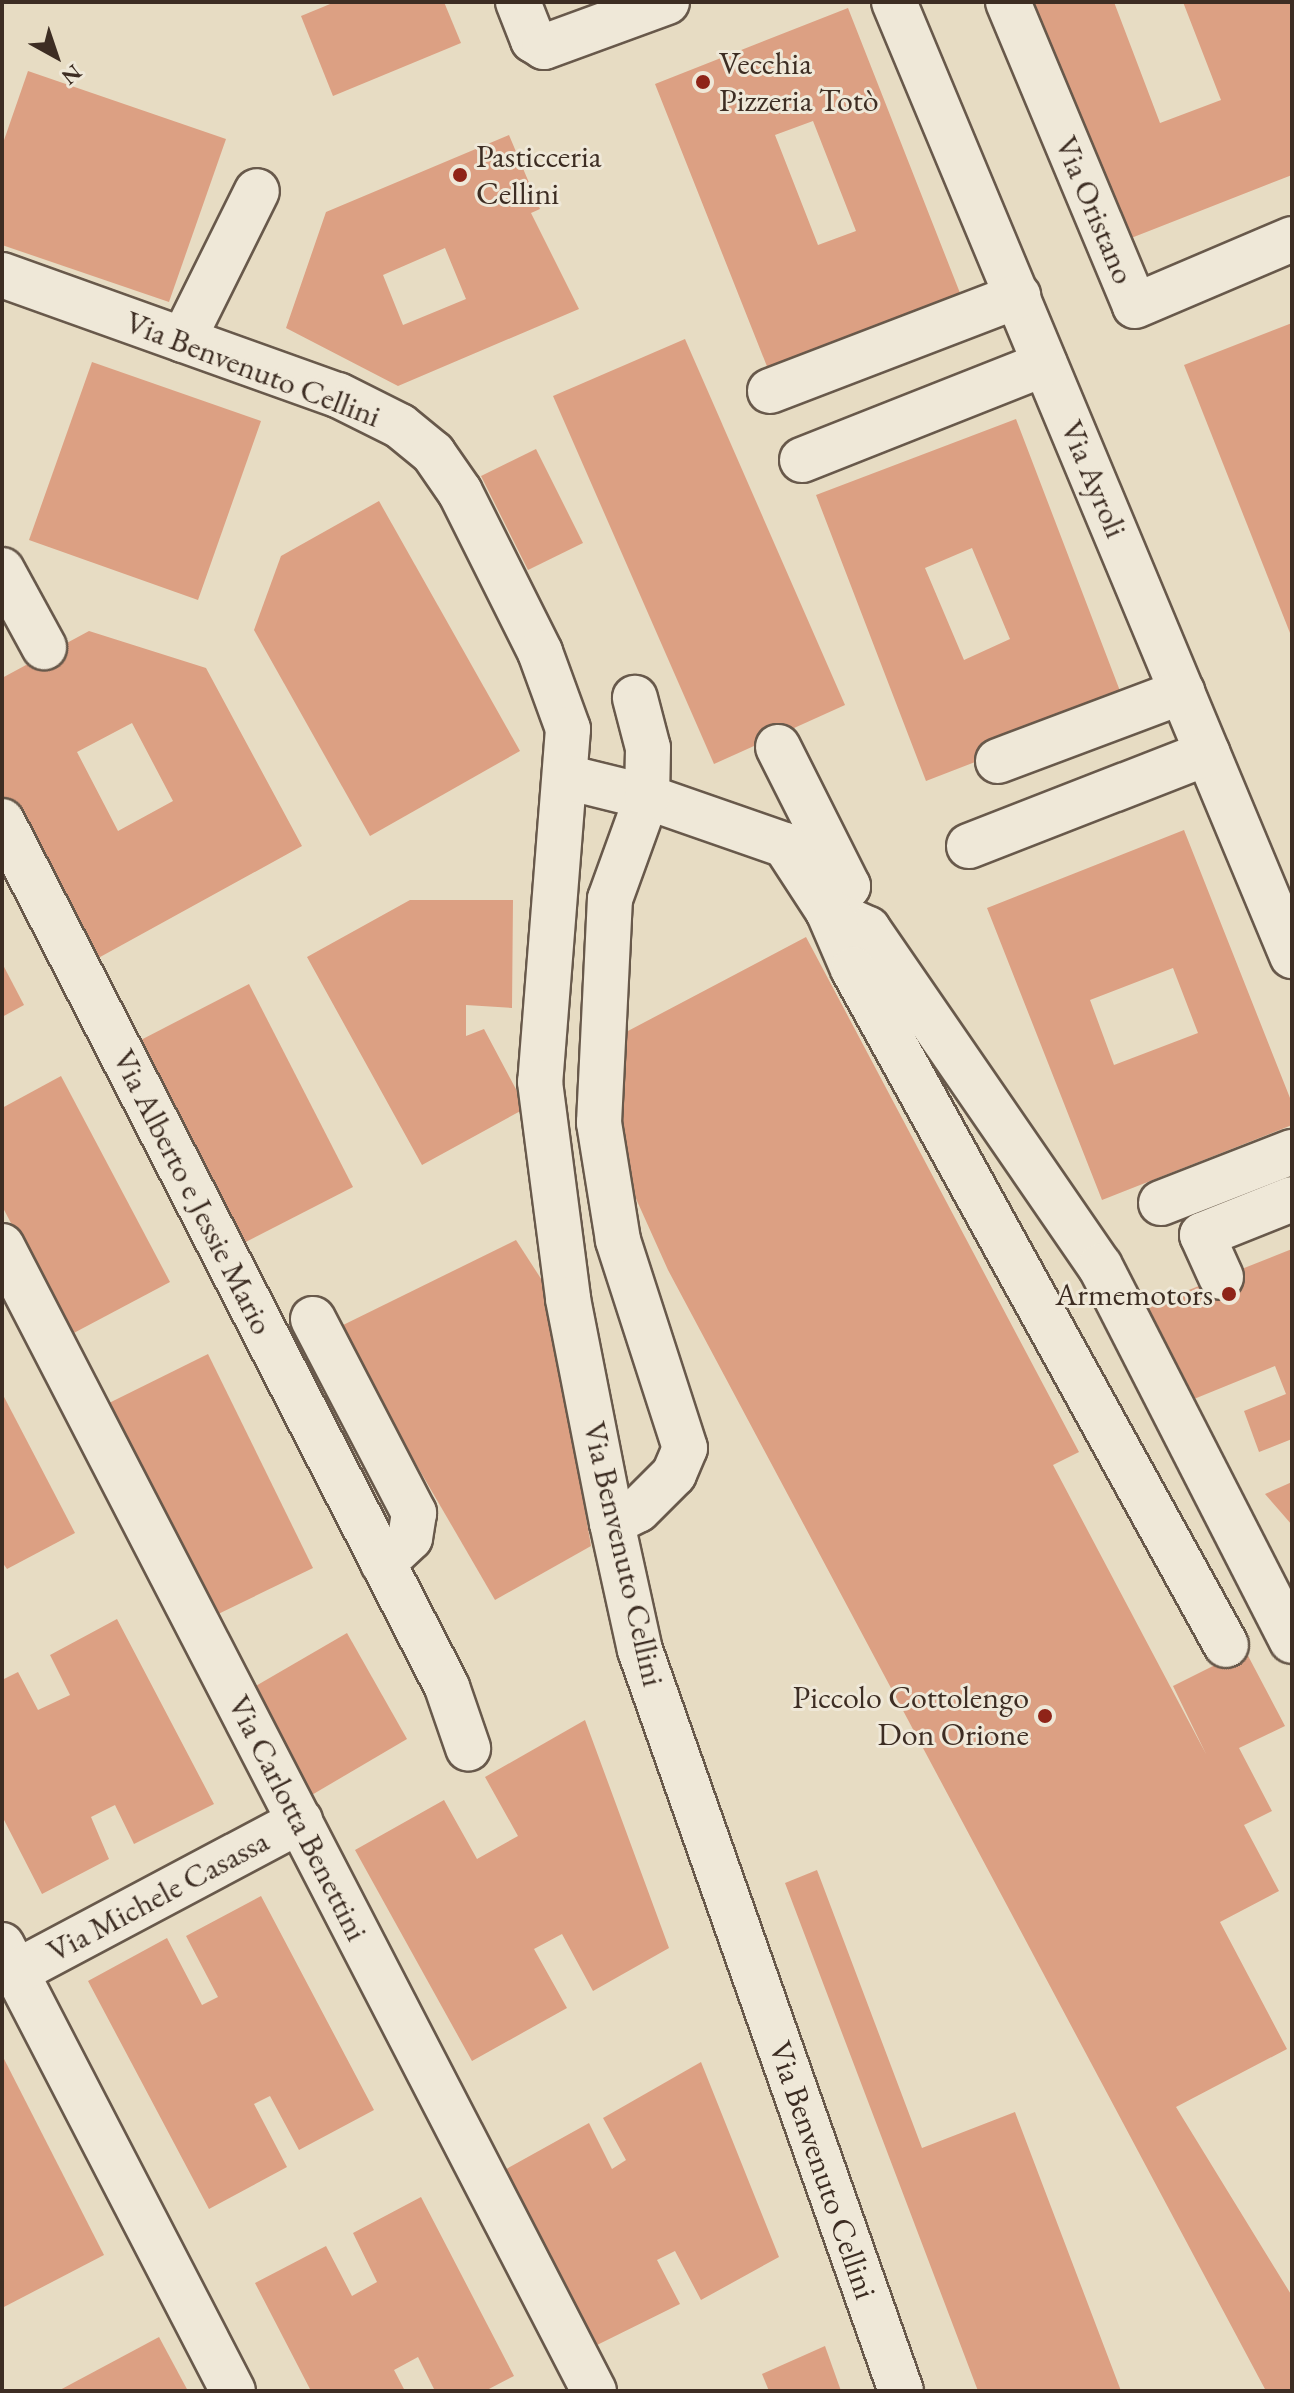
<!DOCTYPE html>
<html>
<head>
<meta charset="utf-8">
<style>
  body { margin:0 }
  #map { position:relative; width:1294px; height:2393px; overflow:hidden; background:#e7dcc3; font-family:"EB Garamond",serif }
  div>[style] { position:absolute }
  .building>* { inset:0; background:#dca083 }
  .roads { filter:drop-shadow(2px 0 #68594b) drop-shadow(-2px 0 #68594b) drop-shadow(0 2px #68594b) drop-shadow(0 -2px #68594b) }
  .minor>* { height:44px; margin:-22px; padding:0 22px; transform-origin:22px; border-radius:22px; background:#efe8d8 }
  .dots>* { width:22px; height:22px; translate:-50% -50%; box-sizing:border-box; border:4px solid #efe8d8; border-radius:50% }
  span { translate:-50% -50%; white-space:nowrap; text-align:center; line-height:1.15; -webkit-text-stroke:6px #efe8d8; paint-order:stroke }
  .poi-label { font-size:32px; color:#3d2d23 }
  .left { translate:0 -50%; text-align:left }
  .right { translate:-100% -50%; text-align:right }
  .street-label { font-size:32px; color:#3d2d23 }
  .frame { position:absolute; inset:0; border:4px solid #3d2d23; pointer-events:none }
  .north { position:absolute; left:16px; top:16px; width:80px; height:80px; -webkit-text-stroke:6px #efe8d8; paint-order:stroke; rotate:140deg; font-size:22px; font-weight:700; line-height:32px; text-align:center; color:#3d2d23 }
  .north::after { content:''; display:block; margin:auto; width:28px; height:36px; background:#3d2d23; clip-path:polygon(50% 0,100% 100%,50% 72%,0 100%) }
</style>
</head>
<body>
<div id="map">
  <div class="building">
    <i style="clip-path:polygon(335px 2px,444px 2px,461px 43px,333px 96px,301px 16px)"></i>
    <i style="clip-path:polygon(1028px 2px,1114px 2px,1160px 123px,1221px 100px,1183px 2px,1292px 2px,1292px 175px,1121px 242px)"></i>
    <i style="clip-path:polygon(evenodd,848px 8px,960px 293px,768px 369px,655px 84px,848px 8px,813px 121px,856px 231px,818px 245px,775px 135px,813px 121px)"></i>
    <i style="clip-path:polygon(28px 71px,226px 139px,169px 302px,2px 245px,2px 146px)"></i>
    <i style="clip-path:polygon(evenodd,509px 135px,540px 209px,531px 213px,579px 309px,398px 386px,286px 328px,326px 212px,509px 135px,445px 248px,466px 299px,403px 325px,383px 275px,445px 248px)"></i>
    <i style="clip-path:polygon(1292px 323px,1292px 638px,1184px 365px)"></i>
    <i style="clip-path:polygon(685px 339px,845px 705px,714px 764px,553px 396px)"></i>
    <i style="clip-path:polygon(92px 362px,261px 421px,198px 600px,29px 540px)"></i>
    <i style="clip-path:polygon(evenodd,1016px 419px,1125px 704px,926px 781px,816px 495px,1016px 419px,972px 548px,1010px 639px,964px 660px,925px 568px,972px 548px)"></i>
    <i style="clip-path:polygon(536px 449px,583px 543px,528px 570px,481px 476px)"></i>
    <i style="clip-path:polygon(379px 501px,520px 751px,370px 836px,254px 630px,281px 556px)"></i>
    <i style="clip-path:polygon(evenodd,89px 631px,206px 668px,302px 846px,91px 962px,2px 798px,2px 678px,89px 631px,132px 723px,173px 801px,118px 831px,77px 752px,132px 723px)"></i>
    <i style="clip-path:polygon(evenodd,1184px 830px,1292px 1103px,1292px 1125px,1102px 1200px,987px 908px,1184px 830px,1173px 968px,1198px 1033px,1114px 1065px,1090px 1000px,1173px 968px)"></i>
    <i style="clip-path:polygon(410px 900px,513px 900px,512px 1008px,466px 1005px,466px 1036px,484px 1029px,526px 1108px,422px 1165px,307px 957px)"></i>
    <i style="clip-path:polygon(806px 937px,1079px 1452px,1053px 1465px,1206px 1754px,1173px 1686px,1245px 1650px,1285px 1726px,1239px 1748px,1272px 1811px,1244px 1825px,1279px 1891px,1220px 1922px,1287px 2049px,1176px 2107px,1292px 2296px,1292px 2391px,1266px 2391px,668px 1270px,620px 1163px,609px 1041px)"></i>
    <i style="clip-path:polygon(2px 963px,24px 1005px,2px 1017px)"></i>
    <i style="clip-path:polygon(249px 984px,353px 1187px,240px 1245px,137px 1042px)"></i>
    <i style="clip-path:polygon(61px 1076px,170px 1282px,70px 1335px,2px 1206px,2px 1108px)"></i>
    <i style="clip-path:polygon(516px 1240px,547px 1288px,591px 1546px,495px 1600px,337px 1328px)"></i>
    <i style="clip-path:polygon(1292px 1249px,1292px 1439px,1259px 1452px,1244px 1411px,1286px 1394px,1275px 1366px,1194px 1399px,1146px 1307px)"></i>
    <i style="clip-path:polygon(208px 1354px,313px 1568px,212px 1617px,107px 1404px)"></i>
    <i style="clip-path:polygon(2px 1393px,75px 1533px,7px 1569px,2px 1562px)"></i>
    <i style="clip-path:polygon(1292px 1482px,1292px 1525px,1265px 1494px)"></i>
    <i style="clip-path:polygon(117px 1619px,214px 1804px,134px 1844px,115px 1805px,91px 1817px,109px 1859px,42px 1894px,2px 1816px,2px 1680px,18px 1672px,38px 1710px,70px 1695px,50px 1655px)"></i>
    <i style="clip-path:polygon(347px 1633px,407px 1739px,310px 1796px,249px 1690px)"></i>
    <i style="clip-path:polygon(585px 1720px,669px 1948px,593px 1991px,562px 1934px,534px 1949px,567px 2008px,472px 2061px,355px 1850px,444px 1800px,477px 1859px,518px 1836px,485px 1777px)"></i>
    <i style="clip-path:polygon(817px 1870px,922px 2148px,1015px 2112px,1121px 2391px,978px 2391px,785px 1883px)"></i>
    <i style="clip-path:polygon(261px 1896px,374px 2110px,299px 2150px,270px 2096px,254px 2104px,287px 2167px,209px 2209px,88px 1981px,167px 1938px,202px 2005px,218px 1997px,186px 1936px)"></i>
    <i style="clip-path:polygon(2px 2055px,104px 2255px,2px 2308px)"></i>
    <i style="clip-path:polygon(701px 2062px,779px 2257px,701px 2300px,675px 2251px,657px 2260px,680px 2304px,595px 2346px,501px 2172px,589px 2123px,612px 2169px,626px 2160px,603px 2118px)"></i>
    <i style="clip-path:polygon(421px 2197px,514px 2376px,485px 2391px,435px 2391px,418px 2357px,394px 2370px,405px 2391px,311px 2391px,255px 2283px,326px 2246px,352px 2296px,377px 2282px,353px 2233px)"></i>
    <i style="clip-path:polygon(159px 2337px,188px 2391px,58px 2391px)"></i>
    <i style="clip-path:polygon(825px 2346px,841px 2391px,769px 2391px,762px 2374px)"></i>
  </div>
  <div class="roads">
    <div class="minor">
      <i style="left:518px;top:2px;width:41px;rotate:68.5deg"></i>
      <i style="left:533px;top:40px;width:13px;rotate:32deg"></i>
      <i style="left:544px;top:47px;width:131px;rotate:-20.1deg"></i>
      <i style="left:894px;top:2px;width:1034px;rotate:67.35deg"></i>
      <i style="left:1008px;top:2px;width:329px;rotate:67.3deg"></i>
      <i style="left:1135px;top:306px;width:171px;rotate:-23.1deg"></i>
      <i style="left:2px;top:275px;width:357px;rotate:19.7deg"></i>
      <i style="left:338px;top:395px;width:69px;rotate:26.6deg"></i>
      <i style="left:400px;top:426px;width:43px;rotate:39.3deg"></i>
      <i style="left:433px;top:453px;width:47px;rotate:55.3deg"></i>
      <i style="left:460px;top:492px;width:179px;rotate:63.4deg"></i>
      <i style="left:540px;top:652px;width:82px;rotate:70deg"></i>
      <i style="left:568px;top:729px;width:354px;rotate:94.5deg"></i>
      <i style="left:540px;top:1082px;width:219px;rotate:82.6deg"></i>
      <i style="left:568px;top:1299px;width:228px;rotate:78.9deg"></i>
      <i style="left:612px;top:1523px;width:130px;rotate:77.6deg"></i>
      <i style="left:640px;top:1650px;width:786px;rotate:70.6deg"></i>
      <i style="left:183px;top:340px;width:166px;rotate:-63.6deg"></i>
      <i style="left:770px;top:391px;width:266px;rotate:-21deg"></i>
      <i style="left:802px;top:460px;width:261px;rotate:-21.6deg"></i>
      <i style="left:2px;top:570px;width:88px;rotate:61.4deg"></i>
      <i style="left:778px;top:747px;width:156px;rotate:63.3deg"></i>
      <i style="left:848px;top:886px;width:32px;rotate:129deg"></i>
      <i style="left:828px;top:911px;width:44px;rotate:24.2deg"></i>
      <i style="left:868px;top:929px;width:409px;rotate:55.5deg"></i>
      <i style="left:1100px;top:1266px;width:421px;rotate:62.9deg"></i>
      <i style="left:998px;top:761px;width:197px;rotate:-20.6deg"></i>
      <i style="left:566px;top:777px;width:83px;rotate:13.9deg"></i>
      <i style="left:647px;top:797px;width:146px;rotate:19.2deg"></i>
      <i style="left:785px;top:845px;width:79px;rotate:56.9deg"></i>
      <i style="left:828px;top:911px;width:63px;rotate:66.7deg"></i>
      <i style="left:853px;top:969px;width:772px;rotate:61.11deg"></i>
      <i style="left:2px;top:821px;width:974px;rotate:62.8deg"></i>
      <i style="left:447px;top:1687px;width:65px;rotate:71deg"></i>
      <i style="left:969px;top:846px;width:256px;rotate:-21.3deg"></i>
      <i style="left:1161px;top:1203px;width:141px;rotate:-21.3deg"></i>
      <i style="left:2px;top:1246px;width:1289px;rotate:62.66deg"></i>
      <i style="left:1221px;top:1277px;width:46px;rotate:-114.3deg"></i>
      <i style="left:1202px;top:1235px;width:97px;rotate:-21.8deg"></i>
      <i style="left:313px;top:1319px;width:219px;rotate:62.5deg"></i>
      <i style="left:414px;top:1513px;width:25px;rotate:99deg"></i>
      <i style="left:410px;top:1538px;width:37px;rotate:137deg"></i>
      <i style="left:612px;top:1523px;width:29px;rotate:-27deg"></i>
      <i style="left:638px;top:1510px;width:51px;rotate:-45deg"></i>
      <i style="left:674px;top:1474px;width:28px;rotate:-67deg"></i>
      <i style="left:685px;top:1448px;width:219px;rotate:-107.9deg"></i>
      <i style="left:618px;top:1240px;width:119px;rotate:-99.2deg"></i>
      <i style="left:599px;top:1123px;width:224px;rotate:-87.2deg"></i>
      <i style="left:610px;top:899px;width:109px;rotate:-70.1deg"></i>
      <i style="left:647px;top:797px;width:49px;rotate:-88.8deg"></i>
      <i style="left:648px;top:748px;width:52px;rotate:-104.6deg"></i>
      <i style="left:2px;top:1945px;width:502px;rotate:62.62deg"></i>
      <i style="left:16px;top:1972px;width:322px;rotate:-28deg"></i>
    </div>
  </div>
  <div class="dots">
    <i style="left:703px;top:82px;background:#8f2418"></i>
    <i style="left:460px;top:175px;background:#8f2418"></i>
    <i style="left:1229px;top:1294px;background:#8f2418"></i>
    <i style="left:1045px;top:1716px;background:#8f2418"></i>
  </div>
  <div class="poi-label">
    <span class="left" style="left:719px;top:82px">Vecchia<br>Pizzeria Totò</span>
    <span class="left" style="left:476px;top:175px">Pasticceria<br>Cellini</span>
    <span class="right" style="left:1213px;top:1294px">Armemotors</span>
    <span class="right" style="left:1029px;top:1716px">Piccolo Cottolengo<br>Don Orione</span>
  </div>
  <div class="street-label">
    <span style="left:1095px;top:210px;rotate:67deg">Via Oristano</span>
    <span style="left:253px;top:369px;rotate:21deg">Via Benvenuto Cellini</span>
    <span style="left:1094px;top:479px;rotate:67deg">Via Ayroli</span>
    <span style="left:193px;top:1192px;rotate:63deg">Via Alberto e Jessie Mario</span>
    <span style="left:624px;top:1554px;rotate:77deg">Via Benvenuto Cellini</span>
    <span style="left:298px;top:1818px;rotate:63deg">Via Carlotta Benettini</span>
    <span style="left:158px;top:1896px;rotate:-28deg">Via Michele Casassa</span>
    <span style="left:823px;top:2170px;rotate:71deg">Via Benvenuto Cellini</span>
  </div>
  <div class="frame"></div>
  <div class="north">N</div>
</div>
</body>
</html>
